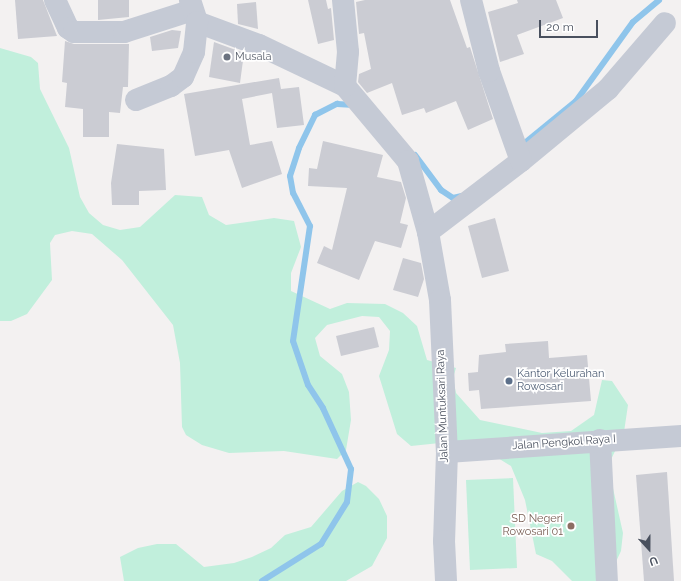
<!DOCTYPE html>
<html>
<head>
<meta charset="utf-8">
<style>
  body { margin:0 }
  #map { position:relative; width:681px; height:581px; overflow:hidden; background:#f3f1f1; font-family:Raleway,sans-serif }
  div>[style] { position:absolute }
  .green>* { inset:0; background:#c1efdc }
  .stream>* { height:6px; margin:-3px; padding:0 3px; transform-origin:3px; border-radius:3px; background:#8fc5eb }
  .building>* { inset:0; background:#cbccd3 }
  .minor>* { height:22px; margin:-11px; padding:0 11px; transform-origin:11px; border-radius:11px; background:#c5cad5 }
  .dots>* { width:11px; height:11px; translate:-50% -50%; box-sizing:border-box; border:2px solid #fff; border-radius:50% }
  span { translate:-50% -50%; white-space:nowrap; text-align:center; line-height:1.15; -webkit-text-stroke:3.5px #fff; paint-order:stroke }
  .worship-label { font-size:11px; color:#5b616d }
  .left { translate:0 -50%; text-align:left }
  .service-label { font-size:11px; color:#4e5e75 }
  .street-label { font-size:11px; color:#49505e }
  .education-label { font-size:11px; color:#785e54 }
  .right { translate:-100% -50%; text-align:right }
  .north { position:absolute; left:629px; top:529px; width:40px; height:40px; -webkit-text-stroke:3px #fff; paint-order:stroke; rotate:159deg; font-size:11px; font-weight:700; line-height:16px; text-align:center; color:#49505e }
  .north::after { content:''; display:block; margin:auto; width:14px; height:18px; background:#49505e; clip-path:polygon(50% 0,100% 100%,50% 72%,0 100%) }
  .scale { position:absolute; left:539px; top:20px; width:59px; height:18px; box-sizing:border-box; border:2px solid #49505e; border-top:0; padding-left:5px; font-size:12px; line-height:14px; white-space:nowrap; color:#49505e; -webkit-text-stroke:3px #fff; paint-order:stroke }
</style>
</head>
<body>
<div id="map">
  <div class="green">
    <i style="clip-path:polygon(0 48px,31px 57px,38px 63px,40px 89px,69px 148px,80px 197px,89px 213px,103px 225px,120px 230px,140px 227px,175px 195px,202px 197px,209px 215px,226px 225px,274px 218px,294px 221px,301px 247px,291px 273px,291px 291px,330px 309px,347px 303px,385px 304px,403px 313px,417px 326px,427px 360px,456px 368px,453px 378px,456px 393px,480px 420px,542px 433px,571px 431px,594px 415px,602px 380px,612px 381px,628px 405px,624px 432px,608px 466px,623px 533px,621px 551px,613px 568px,601px 581px,572px 581px,552px 561px,536px 554px,525px 500px,511px 466px,469px 440px,411px 446px,397px 434px,379px 376px,389px 350px,390px 331px,379px 317px,362px 316px,327px 325px,315px 338px,320px 356px,342px 374px,349px 392px,351px 420px,346px 450px,337px 459px,284px 451px,229px 453px,202px 445px,186px 435px,182px 427px,180px 363px,173px 325px,122px 260px,92px 234px,72px 231px,55px 235px,50px 243px,52px 280px,27px 314px,11px 321px,0 321px)"></i>
    <i style="clip-path:polygon(513px 478px,517px 568px,470px 570px,466px 480px)"></i>
    <i style="clip-path:polygon(358px 482px,366px 486px,379px 499px,387px 516px,387px 538px,372px 566px,346px 581px,124px 581px,120px 557px,138px 548px,157px 544px,176px 544px,204px 567px,234px 563px,252px 557px,271px 548px,285px 535px,311px 527px,342px 491px)"></i>
  </div>
  <div class="stream">
    <i style="left:521px;top:146px;width:71px;rotate:-39.3deg"></i>
    <i style="left:576px;top:101px;width:97px;rotate:-54.2deg"></i>
    <i style="left:633px;top:22px;width:34px;rotate:-40deg"></i>
    <i style="left:415px;top:155px;width:44px;rotate:53.4deg"></i>
    <i style="left:441px;top:190px;width:14px;rotate:34deg"></i>
    <i style="left:453px;top:198px;width:9px;rotate:-13deg"></i>
    <i style="left:262px;top:581px;width:70px;rotate:-32.1deg"></i>
    <i style="left:321px;top:544px;width:49px;rotate:-58.2deg"></i>
    <i style="left:347px;top:502px;width:33px;rotate:-83deg"></i>
    <i style="left:351px;top:469px;width:67px;rotate:-114.7deg"></i>
    <i style="left:323px;top:408px;width:27px;rotate:-123deg"></i>
    <i style="left:308px;top:385px;width:46px;rotate:-108.8deg"></i>
    <i style="left:293px;top:341px;width:116px;rotate:-81.6deg"></i>
    <i style="left:310px;top:226px;width:37px;rotate:-117deg"></i>
    <i style="left:293px;top:193px;width:17px;rotate:-100deg"></i>
    <i style="left:290px;top:176px;width:29px;rotate:-72deg"></i>
    <i style="left:299px;top:148px;width:37px;rotate:-64deg"></i>
    <i style="left:315px;top:115px;width:25px;rotate:-27deg"></i>
    <i style="left:337px;top:104px;width:17px;rotate:3deg"></i>
  </div>
  <div class="building">
    <i style="clip-path:polygon(15px 0,43px 0,57px 36px,18px 39px)"></i>
    <i style="clip-path:polygon(98px 0,129px 0,129px 17px,98px 20px)"></i>
    <i style="clip-path:polygon(308px 0,326px 0,328px 9px,331px 8px,334px 40px,318px 44px)"></i>
    <i style="clip-path:polygon(365px 0,450px 0,467px 48px,470px 47px,493px 119px,468px 130px,456px 101px,426px 113px,424px 108px,402px 115px,392px 83px,367px 93px,358px 82px,359px 74px,371px 69px,364px 33px,359px 34px,356px 2px)"></i>
    <i style="clip-path:polygon(517px 0,556px 0,563px 18px,517px 35px,524px 54px,500px 62px,488px 12px,518px 3px)"></i>
    <i style="clip-path:polygon(256px 2px,258px 29px,238px 24px,237px 4px)"></i>
    <i style="clip-path:polygon(172px 30px,181px 31px,178px 48px,152px 51px,150px 37px)"></i>
    <i style="clip-path:polygon(65px 41px,74px 44px,129px 44px,128px 87px,123px 87px,120px 113px,109px 112px,109px 137px,83px 137px,83px 109px,65px 107px,67px 83px,62px 82px)"></i>
    <i style="clip-path:polygon(214px 42px,244px 53px,240px 83px,209px 77px)"></i>
    <i style="clip-path:polygon(279px 78px,281px 89px,299px 87px,304px 125px,277px 128px,272px 93px,242px 99px,250px 145px,272px 141px,282px 174px,242px 188px,229px 150px,195px 156px,184px 94px)"></i>
    <i style="clip-path:polygon(323px 141px,383px 155px,377px 177px,401px 182px,406px 198px,400px 223px,408px 225px,401px 248px,375px 241px,359px 280px,317px 263px,324px 246px,332px 250px,347px 188px,308px 186px,309px 168px,317px 169px)"></i>
    <i style="clip-path:polygon(117px 144px,164px 149px,166px 190px,139px 191px,139px 205px,112px 205px,111px 183px)"></i>
    <i style="clip-path:polygon(495px 218px,509px 271px,482px 278px,468px 226px)"></i>
    <i style="clip-path:polygon(403px 258px,421px 263px,424px 279px,418px 297px,393px 290px)"></i>
    <i style="clip-path:polygon(374px 327px,379px 347px,341px 356px,336px 336px)"></i>
    <i style="clip-path:polygon(548px 341px,549px 358px,587px 355px,591px 401px,481px 409px,479px 390px,469px 391px,468px 373px,478px 372px,479px 355px,506px 352px,505px 344px)"></i>
    <i style="clip-path:polygon(667px 472px,674px 581px,644px 581px,636px 475px)"></i>
  </div>
  <div class="minor">
    <i style="left:55px;top:0;width:31px;rotate:65deg"></i>
    <i style="left:68px;top:28px;width:7px;rotate:34deg"></i>
    <i style="left:74px;top:32px;width:50px"></i>
    <i style="left:124px;top:32px;width:72px;rotate:-17.7deg"></i>
    <i style="left:190px;top:0;width:23px;rotate:72deg"></i>
    <i style="left:197px;top:22px;width:66px;rotate:20.4deg"></i>
    <i style="left:259px;top:45px;width:95px;rotate:25.5deg"></i>
    <i style="left:345px;top:86px;width:98px;rotate:50deg"></i>
    <i style="left:408px;top:161px;width:74px;rotate:74.3deg"></i>
    <i style="left:428px;top:232px;width:69px;rotate:80deg"></i>
    <i style="left:440px;top:300px;width:152px;rotate:87.4deg"></i>
    <i style="left:447px;top:452px;width:89px;rotate:91.9deg"></i>
    <i style="left:444px;top:541px;width:40px;rotate:87.1deg"></i>
    <i style="left:343px;top:0;width:52px;rotate:84.5deg"></i>
    <i style="left:348px;top:52px;width:34px;rotate:95deg"></i>
    <i style="left:136px;top:100px;width:38px;rotate:-22deg"></i>
    <i style="left:171px;top:86px;width:15px;rotate:-37deg"></i>
    <i style="left:183px;top:77px;width:27px;rotate:-66deg"></i>
    <i style="left:194px;top:52px;width:30px;rotate:-84deg"></i>
    <i style="left:521px;top:161px;width:113px;rotate:-39.6deg"></i>
    <i style="left:608px;top:89px;width:87px;rotate:-49.2deg"></i>
    <i style="left:428px;top:232px;width:117px;rotate:-37.4deg"></i>
    <i style="left:521px;top:161px;width:96px;rotate:-109.6deg"></i>
    <i style="left:489px;top:71px;width:73px;rotate:-104.2deg"></i>
    <i style="left:600px;top:440px;width:141px;rotate:87.2deg"></i>
    <i style="left:447px;top:452px;width:235px;rotate:-3.9deg"></i>
  </div>
  <div class="dots">
    <i style="left:227px;top:57px;background:#6b7280"></i>
    <i style="left:509px;top:381px;background:#5c6f8a"></i>
    <i style="left:571px;top:526px;background:#8d6e63"></i>
  </div>
  <div class="worship-label">
    <span class="left" style="left:235px;top:57px">Musala</span>
  </div>
  <div class="service-label">
    <span class="left" style="left:517px;top:381px">Kantor Kelurahan<br>Rowosari</span>
  </div>
  <div class="street-label">
    <span style="left:443px;top:406px;rotate:-92deg">Jalan Muntuksari Raya</span>
    <span style="left:564px;top:443px;rotate:-4deg">Jalan Pengkol Raya I</span>
  </div>
  <div class="education-label">
    <span class="right" style="left:563px;top:526px">SD Negeri<br>Rowosari 01</span>
  </div>
  <div class="north">U</div>
  <div class="scale">20 m</div>
</div>
</body>
</html>
